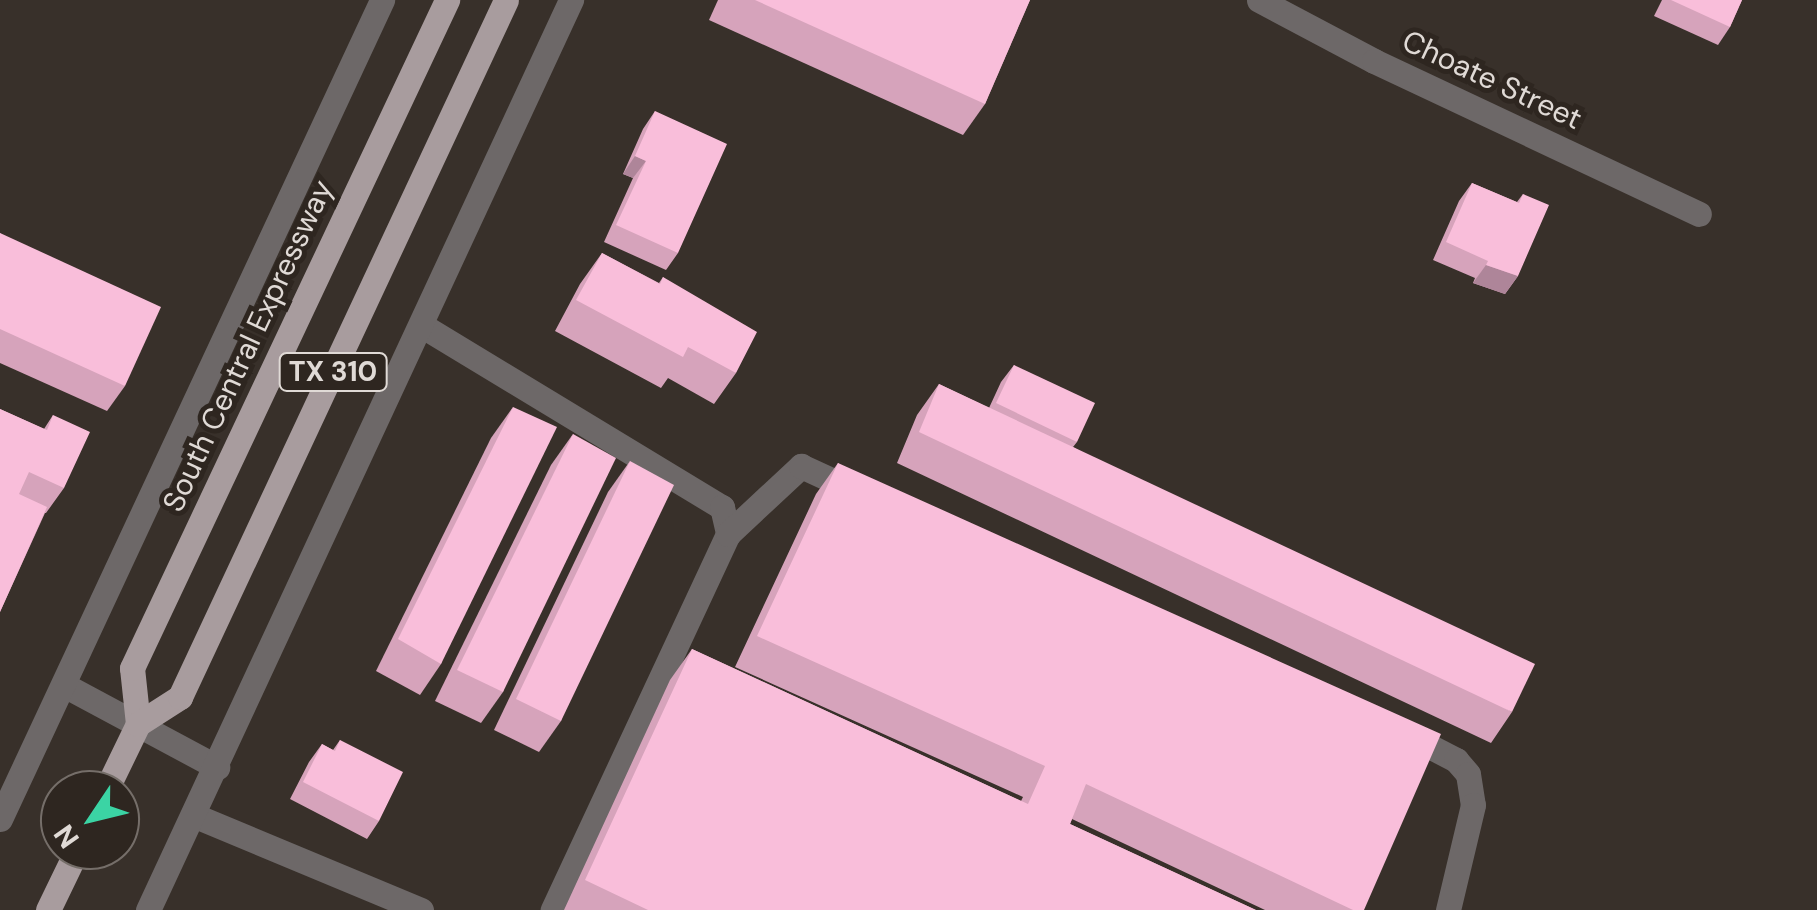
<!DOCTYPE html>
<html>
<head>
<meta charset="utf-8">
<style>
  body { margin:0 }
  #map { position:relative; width:1817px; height:910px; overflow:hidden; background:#38302a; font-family:"DM Sans",sans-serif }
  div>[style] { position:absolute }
  .minor>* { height:25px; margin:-12.5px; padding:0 12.5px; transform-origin:12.5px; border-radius:12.5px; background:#6d6868 }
  .major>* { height:25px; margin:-12.5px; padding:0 12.5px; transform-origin:12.5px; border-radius:12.5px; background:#a89c9e }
  .wall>* { inset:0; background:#d6a3bb }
  .shaded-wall>* { inset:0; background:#ae8599 }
  .building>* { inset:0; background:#f9beda }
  span { translate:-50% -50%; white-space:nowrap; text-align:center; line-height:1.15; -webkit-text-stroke:10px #2e2620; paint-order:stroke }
  .shield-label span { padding:2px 8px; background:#2e2620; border:2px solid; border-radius:8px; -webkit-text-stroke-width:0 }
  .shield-label { font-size:28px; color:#e0dad6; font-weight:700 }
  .street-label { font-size:30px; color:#e0dad6 }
  .north { position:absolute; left:40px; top:770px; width:100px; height:100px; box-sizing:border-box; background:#2e2620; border:2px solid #756e69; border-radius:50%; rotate:235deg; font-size:28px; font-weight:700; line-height:40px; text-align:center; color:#e0dad6 }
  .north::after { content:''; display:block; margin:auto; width:35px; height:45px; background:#3bd4a4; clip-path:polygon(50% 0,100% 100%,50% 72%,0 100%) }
</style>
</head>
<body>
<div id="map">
  <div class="minor">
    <i style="left:1259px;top:0;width:130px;rotate:27.9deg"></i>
    <i style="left:1374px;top:61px;width:359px;rotate:25.2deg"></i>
    <i style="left:421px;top:325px;width:352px;rotate:31.2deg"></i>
    <i style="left:722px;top:507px;width:28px;rotate:77deg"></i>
    <i style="left:728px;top:534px;width:415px;rotate:115deg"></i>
    <i style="left:728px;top:534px;width:100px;rotate:-43deg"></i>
    <i style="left:801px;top:466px;width:60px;rotate:24.8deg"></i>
    <i style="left:64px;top:685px;width:174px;rotate:28.2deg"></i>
    <i style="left:1404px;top:733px;width:59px;rotate:27.4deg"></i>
    <i style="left:1456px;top:760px;width:18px;rotate:49deg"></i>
    <i style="left:1468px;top:774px;width:31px;rotate:81deg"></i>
    <i style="left:1473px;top:805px;width:108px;rotate:103.4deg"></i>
    <i style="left:193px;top:815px;width:247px;rotate:22.6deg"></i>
    <i style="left:0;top:819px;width:904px;rotate:-64.99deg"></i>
    <i style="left:148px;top:910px;width:1004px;rotate:-65.07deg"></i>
  </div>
  <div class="major">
    <i style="left:138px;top:724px;width:56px;rotate:-96.1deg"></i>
    <i style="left:132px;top:668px;width:739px;rotate:-64.75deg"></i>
    <i style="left:106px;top:790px;width:73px;rotate:-64.1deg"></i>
    <i style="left:138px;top:724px;width:50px;rotate:-32.7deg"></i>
    <i style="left:180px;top:697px;width:769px;rotate:-64.93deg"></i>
    <i style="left:48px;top:910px;width:67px;rotate:-64.2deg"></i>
  </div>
  <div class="wall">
    <i style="clip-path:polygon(718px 0,1030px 0,985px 104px,963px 135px,709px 20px)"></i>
    <i style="clip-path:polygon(1662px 0,1742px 0,1730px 27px,1718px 45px,1654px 16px)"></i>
    <i style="clip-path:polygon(655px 111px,678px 253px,666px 270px,604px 242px,633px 178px,623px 174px,643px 129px)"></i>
    <i style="clip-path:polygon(1472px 183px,1517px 202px,1523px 194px,1518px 276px,1505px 294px,1473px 283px,1475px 278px,1433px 260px,1459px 201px)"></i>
    <i style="clip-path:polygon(0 233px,125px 386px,107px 411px,0 363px)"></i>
    <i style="clip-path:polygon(602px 253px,659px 283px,663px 277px,736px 373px,714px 404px,668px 378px,661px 388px,555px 331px,580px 284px)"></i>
    <i style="clip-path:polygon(1014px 365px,1077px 442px,1073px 447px,1512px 712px,1491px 743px,897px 463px,917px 415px,939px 384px,989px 408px,1001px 382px)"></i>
    <i style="clip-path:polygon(513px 407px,441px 664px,420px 695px,376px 671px,491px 438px)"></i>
    <i style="clip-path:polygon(0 409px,44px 429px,53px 415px,64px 488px,46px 513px,45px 513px,0 612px)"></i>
    <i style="clip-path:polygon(573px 434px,503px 692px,481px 723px,435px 701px,551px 465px)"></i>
    <i style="clip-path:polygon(630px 461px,561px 721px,539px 752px,494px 730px,608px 492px)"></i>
    <i style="clip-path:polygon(838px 463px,1364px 910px,1265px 910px,1072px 819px,1070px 824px,1256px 910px,564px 910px,670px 680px,692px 649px,1021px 801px,1023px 797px,735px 667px,816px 494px)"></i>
    <i style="clip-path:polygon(340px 740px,379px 821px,367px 839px,290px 799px,309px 762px,322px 744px,333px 750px)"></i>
  </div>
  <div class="shaded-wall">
    <i style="clip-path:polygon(635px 156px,646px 161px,633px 178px,623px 174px)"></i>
    <i style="clip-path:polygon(1486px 265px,1518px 276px,1505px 294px,1473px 283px)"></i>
  </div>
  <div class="building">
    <i style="clip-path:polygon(755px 0,1030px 0,985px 104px)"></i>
    <i style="clip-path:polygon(1671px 0,1742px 0,1730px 27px)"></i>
    <i style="clip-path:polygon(655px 111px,727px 144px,678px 253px,616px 225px,646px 161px,635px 156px)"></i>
    <i style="clip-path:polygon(1472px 183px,1519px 203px,1523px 194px,1549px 205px,1518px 276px,1486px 265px,1488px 261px,1446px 242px)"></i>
    <i style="clip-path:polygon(0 233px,161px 307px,125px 386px,0 329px)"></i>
    <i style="clip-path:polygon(602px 253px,660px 284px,663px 277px,757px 332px,736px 373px,688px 347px,683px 357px,576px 300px)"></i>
    <i style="clip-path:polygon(1014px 365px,1095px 403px,1077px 442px,996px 403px)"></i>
    <i style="clip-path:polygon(939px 384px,1535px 664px,1512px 712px,919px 432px)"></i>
    <i style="clip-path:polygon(513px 407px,557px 427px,441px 664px,398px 639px)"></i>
    <i style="clip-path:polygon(0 409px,47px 430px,53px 415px,90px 432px,64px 488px,29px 472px,19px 494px,47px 507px,0 612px)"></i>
    <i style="clip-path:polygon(573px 434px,616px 458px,503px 692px,457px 670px)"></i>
    <i style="clip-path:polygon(630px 461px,674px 485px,561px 721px,516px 699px)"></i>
    <i style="clip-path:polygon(838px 463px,1441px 734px,1364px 910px,1353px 910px,1086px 784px,1070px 824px,1256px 910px,648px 910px,585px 880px,692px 649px,1028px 804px,1045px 766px,757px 636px)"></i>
    <i style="clip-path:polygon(340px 740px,403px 772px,379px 821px,303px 782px,322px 744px,335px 751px)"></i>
  </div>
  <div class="shield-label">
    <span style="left:333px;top:372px">TX 310</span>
  </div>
  <div class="street-label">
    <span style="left:1492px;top:80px;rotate:25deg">Choate Street</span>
    <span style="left:248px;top:346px;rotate:-65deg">South Central Expressway</span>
  </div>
  <div class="north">N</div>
</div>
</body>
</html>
